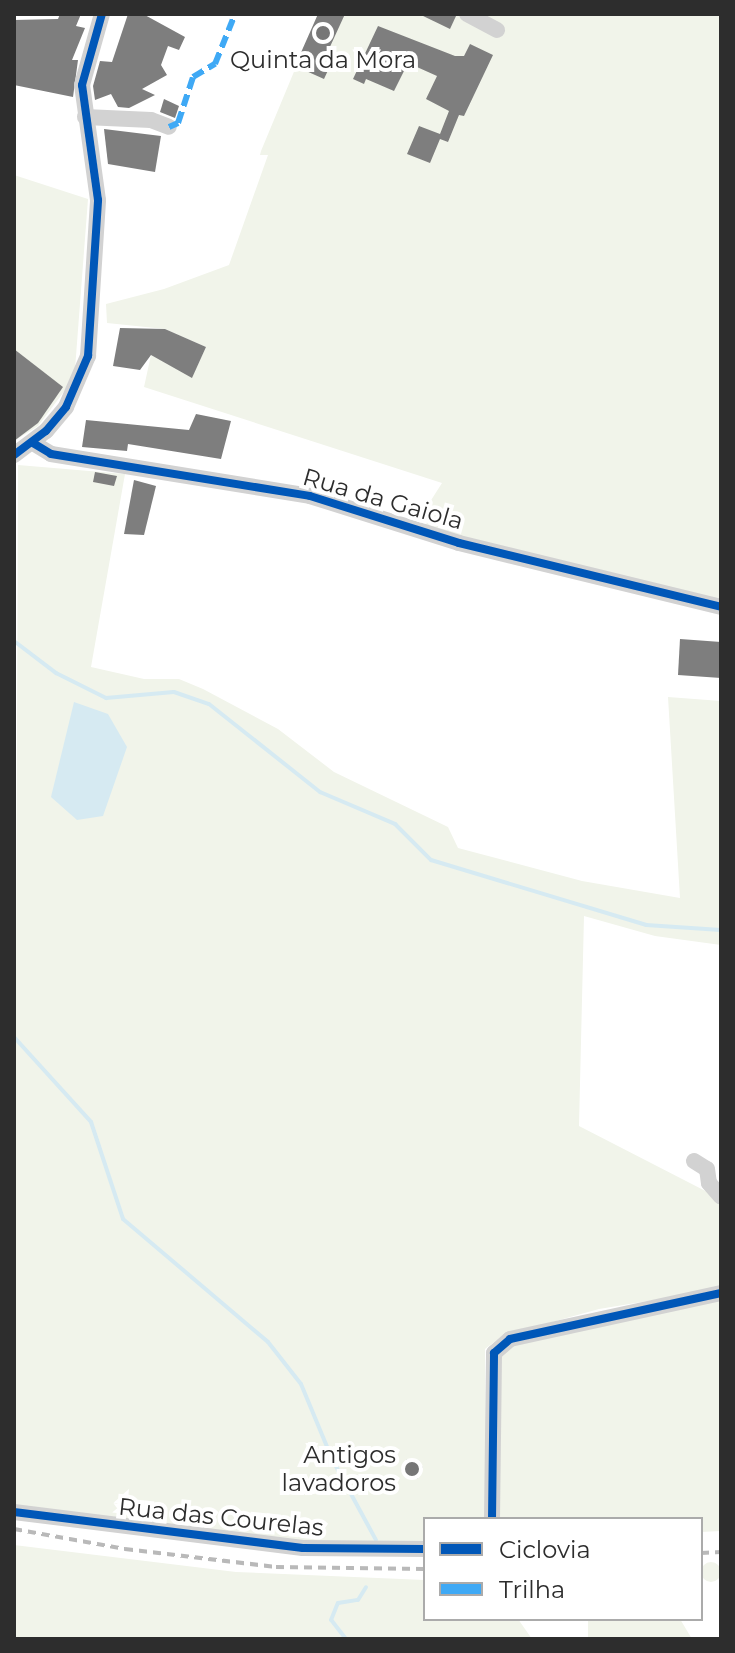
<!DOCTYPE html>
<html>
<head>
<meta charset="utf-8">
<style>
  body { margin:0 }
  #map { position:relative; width:735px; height:1653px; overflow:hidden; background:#fff; font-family:Montserrat,sans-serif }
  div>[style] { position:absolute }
  .green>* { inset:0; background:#f1f4ea }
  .round { border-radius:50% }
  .water>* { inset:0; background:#d6eaf2 }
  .stream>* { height:4px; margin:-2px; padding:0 2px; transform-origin:2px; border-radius:2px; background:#d6eaf2 }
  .building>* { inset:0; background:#7e7e7e }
  .minor>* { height:16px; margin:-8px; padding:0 8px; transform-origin:8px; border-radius:8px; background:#d2d2d2 }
  .rail>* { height:4px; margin-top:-2px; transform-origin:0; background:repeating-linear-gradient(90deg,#b9b9b9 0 8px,transparent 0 14px) }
  .quiet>* { height:6px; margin-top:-3px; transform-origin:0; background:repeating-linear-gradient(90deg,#3fa9f5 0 12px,transparent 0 18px) }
  .cycleway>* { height:8px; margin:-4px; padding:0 4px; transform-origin:4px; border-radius:4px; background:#0057b8 }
  .dots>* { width:22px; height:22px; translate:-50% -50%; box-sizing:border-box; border:4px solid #fff; border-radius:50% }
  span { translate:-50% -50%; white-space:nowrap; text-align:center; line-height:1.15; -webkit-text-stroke:8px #fff; paint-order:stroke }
  .poi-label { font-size:24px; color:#2d2d2d }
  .right { translate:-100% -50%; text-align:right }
  .street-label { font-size:24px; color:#2d2d2d }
  .frame { position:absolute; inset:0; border:16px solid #2d2d2d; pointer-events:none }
  .legend { position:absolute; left:423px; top:1517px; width:280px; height:104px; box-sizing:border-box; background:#fff; border:2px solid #ababab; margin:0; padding:10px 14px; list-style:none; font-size:24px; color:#2d2d2d }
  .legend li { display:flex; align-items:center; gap:16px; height:40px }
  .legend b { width:40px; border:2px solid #ababab }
</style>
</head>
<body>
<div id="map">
  <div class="green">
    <i style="clip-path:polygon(318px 14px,721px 14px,721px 606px,414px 527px,442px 483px,144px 387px,151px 355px,192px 377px,206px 347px,165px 329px,107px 323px,106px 304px,164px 289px,229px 265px,268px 155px,260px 155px,261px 151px)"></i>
    <i style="clip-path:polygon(14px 175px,88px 199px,75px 369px,66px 389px,38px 426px,14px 441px)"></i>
    <i style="clip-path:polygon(18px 465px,125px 474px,91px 667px,144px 679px,179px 679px,203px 689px,278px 729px,334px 772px,448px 827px,458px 848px,582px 881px,680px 898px,668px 697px,721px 701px,721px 945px,655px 936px,584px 916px,579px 1126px,721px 1199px,721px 1289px,599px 1309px,502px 1336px,485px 1349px,486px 1519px,425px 1519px,425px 1543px,386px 1549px,14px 1512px)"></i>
    <i style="clip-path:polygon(721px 1293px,721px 1531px,701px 1532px,701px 1519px,492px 1519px,490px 1381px,510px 1339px)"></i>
    <i style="clip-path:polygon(14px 1545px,236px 1572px,425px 1580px,425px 1619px,518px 1619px,532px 1639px,14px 1639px)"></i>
    <i class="round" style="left:701px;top:1562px;width:20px;height:20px"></i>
    <i style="clip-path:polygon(588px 1619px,680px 1619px,692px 1639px,588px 1639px)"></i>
  </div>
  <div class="water">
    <i style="clip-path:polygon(74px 702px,108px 714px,127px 747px,103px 816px,77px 820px,51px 797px)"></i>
  </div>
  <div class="stream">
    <i style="left:14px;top:641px;width:53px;rotate:37.3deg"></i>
    <i style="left:56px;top:673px;width:56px;rotate:26.6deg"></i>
    <i style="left:106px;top:698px;width:68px;rotate:-5deg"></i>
    <i style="left:174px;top:692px;width:37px;rotate:19deg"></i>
    <i style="left:209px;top:704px;width:142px;rotate:38.4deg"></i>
    <i style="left:320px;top:792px;width:82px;rotate:23.1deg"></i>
    <i style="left:395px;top:824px;width:51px;rotate:45deg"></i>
    <i style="left:431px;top:860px;width:225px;rotate:16.8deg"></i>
    <i style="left:646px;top:925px;width:75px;rotate:3.8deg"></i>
    <i style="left:14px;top:1037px;width:115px;rotate:47.8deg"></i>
    <i style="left:91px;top:1122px;width:102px;rotate:71.7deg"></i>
    <i style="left:123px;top:1219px;width:190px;rotate:40.3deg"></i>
    <i style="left:268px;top:1342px;width:53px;rotate:51.8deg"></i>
    <i style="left:301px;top:1384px;width:81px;rotate:67.5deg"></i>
    <i style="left:332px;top:1459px;width:92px;rotate:61.5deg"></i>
    <i style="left:346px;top:1639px;width:24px;rotate:-128deg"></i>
    <i style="left:331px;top:1620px;width:18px;rotate:-68deg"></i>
    <i style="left:338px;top:1603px;width:20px;rotate:-9deg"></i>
    <i style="left:358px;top:1600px;width:15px;rotate:-58deg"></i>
  </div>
  <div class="building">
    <i style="clip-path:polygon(60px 14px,81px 14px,76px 26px,85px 28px,72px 60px,78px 60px,73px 97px,14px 85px,14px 20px,58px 19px)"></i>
    <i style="clip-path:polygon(128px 14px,143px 14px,185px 37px,179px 50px,168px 46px,161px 65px,167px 75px,142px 89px,155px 95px,129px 108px,118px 107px,111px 94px,95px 100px,93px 86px,100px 61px,112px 62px)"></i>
    <i style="clip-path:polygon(318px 14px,345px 14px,323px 62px,330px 66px,324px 79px,295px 66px)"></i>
    <i style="clip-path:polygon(419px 14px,456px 14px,456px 16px,450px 29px)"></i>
    <i style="clip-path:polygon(378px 26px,455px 56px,464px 56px,470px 44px,493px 55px,464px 116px,459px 115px,448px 142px,440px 139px,430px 163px,407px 154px,419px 126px,440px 134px,449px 111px,426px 99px,437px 76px,408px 63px,394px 91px,366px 79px,364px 84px,353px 79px)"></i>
    <i style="clip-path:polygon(164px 99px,179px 106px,175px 118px,160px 112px)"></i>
    <i style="clip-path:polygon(104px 129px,161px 136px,155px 172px,108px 164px)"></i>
    <i style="clip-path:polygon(120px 328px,165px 329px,206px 347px,192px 378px,151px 355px,140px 370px,113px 366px)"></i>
    <i style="clip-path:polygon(14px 349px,63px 387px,38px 423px,14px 441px)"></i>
    <i style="clip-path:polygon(196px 414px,231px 421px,221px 459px,128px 444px,127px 451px,82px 447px,86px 420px,189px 430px)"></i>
    <i style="clip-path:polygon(95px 472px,117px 476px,114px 486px,93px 482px)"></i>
    <i style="clip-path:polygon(134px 480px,156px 486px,144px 535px,124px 534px)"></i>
    <i style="clip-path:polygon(680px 639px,721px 642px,721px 678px,678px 675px)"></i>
    <i style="clip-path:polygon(407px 1459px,423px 1467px,417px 1479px,401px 1470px)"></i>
  </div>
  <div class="minor">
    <i style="left:467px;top:14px;width:34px;rotate:28deg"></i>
    <i style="left:85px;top:117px;width:66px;rotate:2.6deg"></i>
    <i style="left:151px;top:120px;width:19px;rotate:21deg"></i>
    <i style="left:33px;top:443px;width:21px;rotate:31deg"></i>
    <i style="left:51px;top:454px;width:262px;rotate:9.2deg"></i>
    <i style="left:310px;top:496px;width:156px;rotate:17.5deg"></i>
    <i style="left:459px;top:543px;width:270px;rotate:13.7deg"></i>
    <i style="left:14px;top:455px;width:40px;rotate:-37deg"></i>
    <i style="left:46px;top:431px;width:31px;rotate:-50deg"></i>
    <i style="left:66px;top:407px;width:56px;rotate:-66.7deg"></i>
    <i style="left:88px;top:356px;width:156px;rotate:-86.3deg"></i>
    <i style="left:98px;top:200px;width:116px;rotate:-97.9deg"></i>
    <i style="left:82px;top:85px;width:74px;rotate:-74.3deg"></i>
    <i style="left:694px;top:1161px;width:15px;rotate:32deg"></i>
    <i style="left:707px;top:1169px;width:14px;rotate:82deg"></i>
    <i style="left:709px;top:1183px;width:18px;rotate:49deg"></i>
    <i style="left:14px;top:1512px;width:291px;rotate:7.1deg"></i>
    <i style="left:303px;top:1548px;width:122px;rotate:0.5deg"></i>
    <i style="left:492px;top:1519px;width:166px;rotate:-89.3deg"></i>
    <i style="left:494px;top:1353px;width:21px;rotate:-41deg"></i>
    <i style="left:510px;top:1339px;width:216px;rotate:-12.3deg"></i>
  </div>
  <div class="rail">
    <i style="left:14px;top:1529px;width:113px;rotate:10.2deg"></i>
    <i style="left:125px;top:1549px;width:152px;rotate:6.8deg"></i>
    <i style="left:276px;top:1567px;width:149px;rotate:0.8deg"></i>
    <i style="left:701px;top:1553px;width:20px;rotate:-3deg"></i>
  </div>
  <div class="quiet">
    <i style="left:169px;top:127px;width:10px;rotate:-24deg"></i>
    <i style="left:178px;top:123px;width:48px;rotate:-71.9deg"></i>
    <i style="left:193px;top:77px;width:26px;rotate:-31deg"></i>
    <i style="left:215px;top:64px;width:54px;rotate:-68.2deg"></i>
  </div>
  <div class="cycleway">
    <i style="left:33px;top:443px;width:21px;rotate:31deg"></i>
    <i style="left:51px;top:454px;width:262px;rotate:9.2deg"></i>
    <i style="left:310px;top:496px;width:156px;rotate:17.5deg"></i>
    <i style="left:459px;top:543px;width:270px;rotate:13.7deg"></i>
    <i style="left:14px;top:455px;width:40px;rotate:-37deg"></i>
    <i style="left:46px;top:431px;width:31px;rotate:-50deg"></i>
    <i style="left:66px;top:407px;width:56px;rotate:-66.7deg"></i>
    <i style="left:88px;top:356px;width:156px;rotate:-86.3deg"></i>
    <i style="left:98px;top:200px;width:116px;rotate:-97.9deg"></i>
    <i style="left:82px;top:85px;width:74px;rotate:-74.3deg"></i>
    <i style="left:14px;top:1512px;width:291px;rotate:7.1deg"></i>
    <i style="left:303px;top:1548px;width:122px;rotate:0.5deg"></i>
    <i style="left:492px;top:1519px;width:166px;rotate:-89.3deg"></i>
    <i style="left:494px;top:1353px;width:21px;rotate:-41deg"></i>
    <i style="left:510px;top:1339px;width:216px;rotate:-12.3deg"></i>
  </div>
  <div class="dots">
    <i style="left:323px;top:33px;background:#767676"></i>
    <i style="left:412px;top:1469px;background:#767676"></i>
  </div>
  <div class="poi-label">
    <span style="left:323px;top:60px">Quinta da Mora</span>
    <span class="right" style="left:396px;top:1469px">Antigos<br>lavadoros</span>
  </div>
  <div class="street-label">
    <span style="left:383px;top:499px;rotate:16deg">Rua da Gaiola</span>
    <span style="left:221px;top:1517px;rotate:6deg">Rua das Courelas</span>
  </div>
  <div class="frame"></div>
  <ul class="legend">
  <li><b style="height:10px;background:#0057b8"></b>Ciclovia</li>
  <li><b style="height:10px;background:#3fa9f5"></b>Trilha</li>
  </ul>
</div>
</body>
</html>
